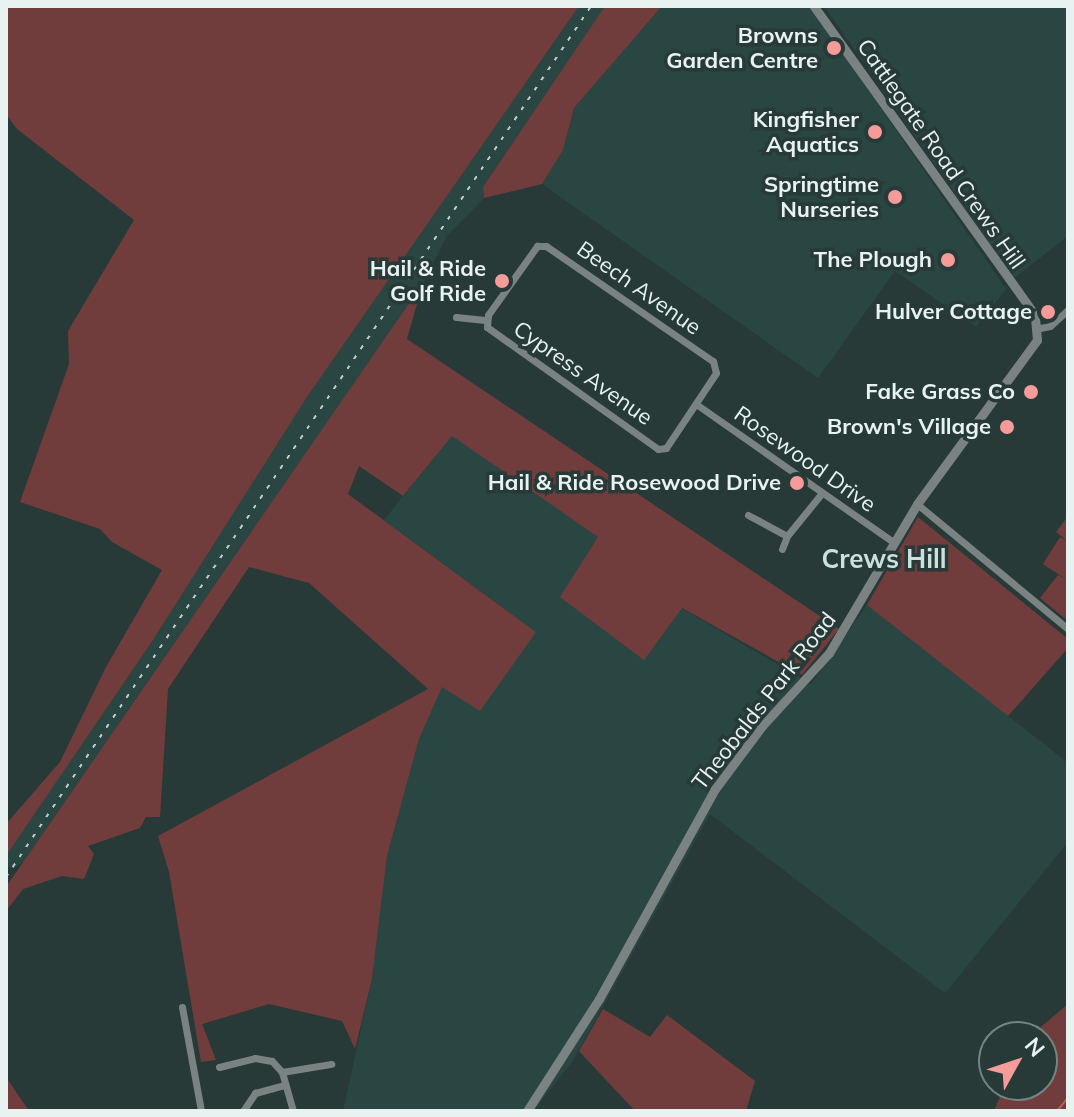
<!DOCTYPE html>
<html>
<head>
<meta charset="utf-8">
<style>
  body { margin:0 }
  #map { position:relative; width:1074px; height:1117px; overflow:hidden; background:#273a38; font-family:Mulish,sans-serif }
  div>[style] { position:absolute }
  .built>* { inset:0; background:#2a4643 }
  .green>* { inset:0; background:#713d3c }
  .stream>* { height:2px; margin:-1px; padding:0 1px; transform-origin:1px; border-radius:1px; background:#bb5e5e }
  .minor>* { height:7px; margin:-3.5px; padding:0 3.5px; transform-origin:3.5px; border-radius:3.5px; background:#7a8382 }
  .tertiary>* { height:9px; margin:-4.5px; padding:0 4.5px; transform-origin:4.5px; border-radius:4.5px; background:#7a8382 }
  .rail>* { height:2px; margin-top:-1px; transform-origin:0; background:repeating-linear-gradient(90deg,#c1cecd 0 4px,transparent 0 12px) }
  .dots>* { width:22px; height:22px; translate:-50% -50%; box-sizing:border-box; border:4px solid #273a38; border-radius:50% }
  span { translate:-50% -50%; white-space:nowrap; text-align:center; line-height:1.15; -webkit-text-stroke:7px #273a38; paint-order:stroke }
  .poi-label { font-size:22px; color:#e7f2f1; font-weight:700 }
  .right { translate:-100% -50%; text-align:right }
  .street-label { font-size:22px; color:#e7f2f1 }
  .quarter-label { font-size:26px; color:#cae1de; font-weight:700 }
  .frame { position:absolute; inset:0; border:8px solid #e7f2f1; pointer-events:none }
  .north { position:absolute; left:978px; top:1021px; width:80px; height:80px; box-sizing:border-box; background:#273a38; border:2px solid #748482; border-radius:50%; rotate:50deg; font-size:22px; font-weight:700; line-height:32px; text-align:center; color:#e7f2f1 }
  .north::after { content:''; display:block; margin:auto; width:28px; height:36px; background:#f59b99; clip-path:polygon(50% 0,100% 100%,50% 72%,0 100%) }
</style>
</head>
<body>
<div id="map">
  <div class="built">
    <i style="clip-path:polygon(579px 6px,605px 6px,483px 187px,484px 198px,447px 236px,423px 283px,23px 862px,13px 869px,6px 865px,6px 856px,153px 640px,307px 397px)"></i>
    <i style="clip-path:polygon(662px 6px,810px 6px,1006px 289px,976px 327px,895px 271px,818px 378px,542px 184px,563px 150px,574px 108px)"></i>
    <i style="clip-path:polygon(824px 6px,1068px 6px,1068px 236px,1014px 278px)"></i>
    <i style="clip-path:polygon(452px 436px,598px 537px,644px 659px,681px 608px,811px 684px,867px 605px,1068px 763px,1068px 842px,945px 993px,710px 814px,572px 1062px,533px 1111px,343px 1111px,372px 979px,387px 856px,419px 739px,442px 686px,536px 632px,384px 520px)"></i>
  </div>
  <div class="green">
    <i style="clip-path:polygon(6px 6px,579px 6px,307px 397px,153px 640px,6px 856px,6px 824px,60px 762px,106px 667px,162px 570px,112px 542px,100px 529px,20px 502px,69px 364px,68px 331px,134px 220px,17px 129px,6px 114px)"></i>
    <i style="clip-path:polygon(605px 6px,662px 6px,574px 108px,563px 150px,542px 184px,484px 198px,483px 187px)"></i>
    <i style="clip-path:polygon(423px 283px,407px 339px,839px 629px,802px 675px,682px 608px,644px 660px,560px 597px,598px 537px,452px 436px,403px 496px,359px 466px,348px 494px,536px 632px,480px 711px,442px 687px,419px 739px,387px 856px,372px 979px,355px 1049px,342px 1021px,269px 1004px,202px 1024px,216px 1060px,201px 1062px,169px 872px,158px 836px,428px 689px,309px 583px,249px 567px,168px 689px,160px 817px,146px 817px,140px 828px,88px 846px,94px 854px,84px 879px,62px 876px,23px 889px,6px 911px,6px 887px)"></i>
    <i style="clip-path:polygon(1068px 516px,1068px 541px,1067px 541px,1068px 621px,1040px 598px,1058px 575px,1067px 580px,1043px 564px,1060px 537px,1067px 541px,1056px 532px)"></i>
    <i style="clip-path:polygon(918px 517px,1068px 639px,1068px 648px,1008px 716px,867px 605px)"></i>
    <i style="clip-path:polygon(1068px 1004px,1068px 1111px,994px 1111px,1005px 1085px,1042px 1085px,1042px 1037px,1029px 1037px)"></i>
    <i style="clip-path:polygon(603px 1009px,650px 1037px,667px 1015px,755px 1081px,746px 1111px,635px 1111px,579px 1051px)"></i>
    <i style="clip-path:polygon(6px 1077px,29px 1111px,6px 1111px)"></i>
  </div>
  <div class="stream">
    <i style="left:1057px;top:1111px;width:17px;rotate:-50deg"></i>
  </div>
  <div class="minor">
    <i style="left:537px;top:246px;width:9px"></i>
    <i style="left:546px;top:246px;width:203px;rotate:34.6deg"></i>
    <i style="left:713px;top:361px;width:12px;rotate:76deg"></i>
    <i style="left:716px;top:373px;width:90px;rotate:123.7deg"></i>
    <i style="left:666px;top:448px;width:8px;rotate:173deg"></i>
    <i style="left:658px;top:449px;width:210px;rotate:-144.5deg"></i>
    <i style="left:487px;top:327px;width:12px;rotate:-85deg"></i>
    <i style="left:488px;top:315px;width:85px;rotate:-54.6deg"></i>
    <i style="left:456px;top:317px;width:29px;rotate:6deg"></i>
    <i style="left:1040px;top:328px;width:10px;rotate:-11deg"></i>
    <i style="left:1050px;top:326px;width:24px;rotate:-42deg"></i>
    <i style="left:696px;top:404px;width:241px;rotate:35deg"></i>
    <i style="left:917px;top:504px;width:196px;rotate:39.6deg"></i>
    <i style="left:748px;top:515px;width:44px;rotate:28.3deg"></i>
    <i style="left:787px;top:536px;width:55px;rotate:-50.9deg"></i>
    <i style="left:782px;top:549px;width:14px;rotate:-69deg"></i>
    <i style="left:182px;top:1007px;width:106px;rotate:79.6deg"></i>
    <i style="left:219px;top:1067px;width:37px;rotate:-14deg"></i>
    <i style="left:255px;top:1058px;width:17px;rotate:10deg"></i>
    <i style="left:272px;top:1061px;width:15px;rotate:48deg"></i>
    <i style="left:243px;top:1111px;width:22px;rotate:-56deg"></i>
    <i style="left:255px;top:1093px;width:30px;rotate:-15deg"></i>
    <i style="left:293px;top:1111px;width:41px;rotate:-105.8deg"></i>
    <i style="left:282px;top:1072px;width:50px;rotate:-9.3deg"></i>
  </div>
  <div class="tertiary">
    <i style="left:527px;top:1111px;width:133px;rotate:-57.3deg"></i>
    <i style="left:599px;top:999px;width:240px;rotate:-61.1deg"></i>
    <i style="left:715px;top:789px;width:79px;rotate:-53.3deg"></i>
    <i style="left:762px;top:726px;width:99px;rotate:-47.5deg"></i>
    <i style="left:829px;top:653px;width:173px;rotate:-59.4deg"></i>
    <i style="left:917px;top:504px;width:203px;rotate:-53.8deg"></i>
    <i style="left:1037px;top:340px;width:25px;rotate:-95deg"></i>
    <i style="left:1035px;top:315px;width:380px;rotate:-125.6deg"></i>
  </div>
  <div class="rail">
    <i style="left:6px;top:877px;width:1049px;rotate:-56.11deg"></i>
  </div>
  <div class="dots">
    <i style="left:834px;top:48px;background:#f59b99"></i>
    <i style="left:875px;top:132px;background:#f59b99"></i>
    <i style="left:895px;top:197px;background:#f59b99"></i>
    <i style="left:948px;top:260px;background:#f59b99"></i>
    <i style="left:502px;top:281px;background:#f59b99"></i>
    <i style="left:1048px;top:312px;background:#f59b99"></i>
    <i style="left:1031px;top:392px;background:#f59b99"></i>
    <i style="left:1007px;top:427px;background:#f59b99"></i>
    <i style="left:797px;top:483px;background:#f59b99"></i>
  </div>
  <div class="poi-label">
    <span class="right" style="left:818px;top:48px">Browns<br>Garden Centre</span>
    <span class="right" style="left:859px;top:132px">Kingfisher<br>Aquatics</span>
    <span class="right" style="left:879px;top:197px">Springtime<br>Nurseries</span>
    <span class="right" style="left:932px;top:260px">The Plough</span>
    <span class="right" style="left:486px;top:281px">Hail &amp; Ride<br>Golf Ride</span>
    <span class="right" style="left:1032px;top:312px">Hulver Cottage</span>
    <span class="right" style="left:1015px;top:392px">Fake Grass Co</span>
    <span class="right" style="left:991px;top:427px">Brown's Village</span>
    <span class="right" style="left:781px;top:483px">Hail &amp; Ride Rosewood Drive</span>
  </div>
  <div class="street-label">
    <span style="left:941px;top:154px;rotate:55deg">Cattlegate Road Crews Hill</span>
    <span style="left:639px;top:288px;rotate:35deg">Beech Avenue</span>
    <span style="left:583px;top:373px;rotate:35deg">Cypress Avenue</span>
    <span style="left:805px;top:459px;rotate:35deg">Rosewood Drive</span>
    <span style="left:764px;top:701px;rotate:-52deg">Theobalds Park Road</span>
  </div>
  <div class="quarter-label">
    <span style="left:884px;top:559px">Crews Hill</span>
  </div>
  <div class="frame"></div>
  <div class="north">N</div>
</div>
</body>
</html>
